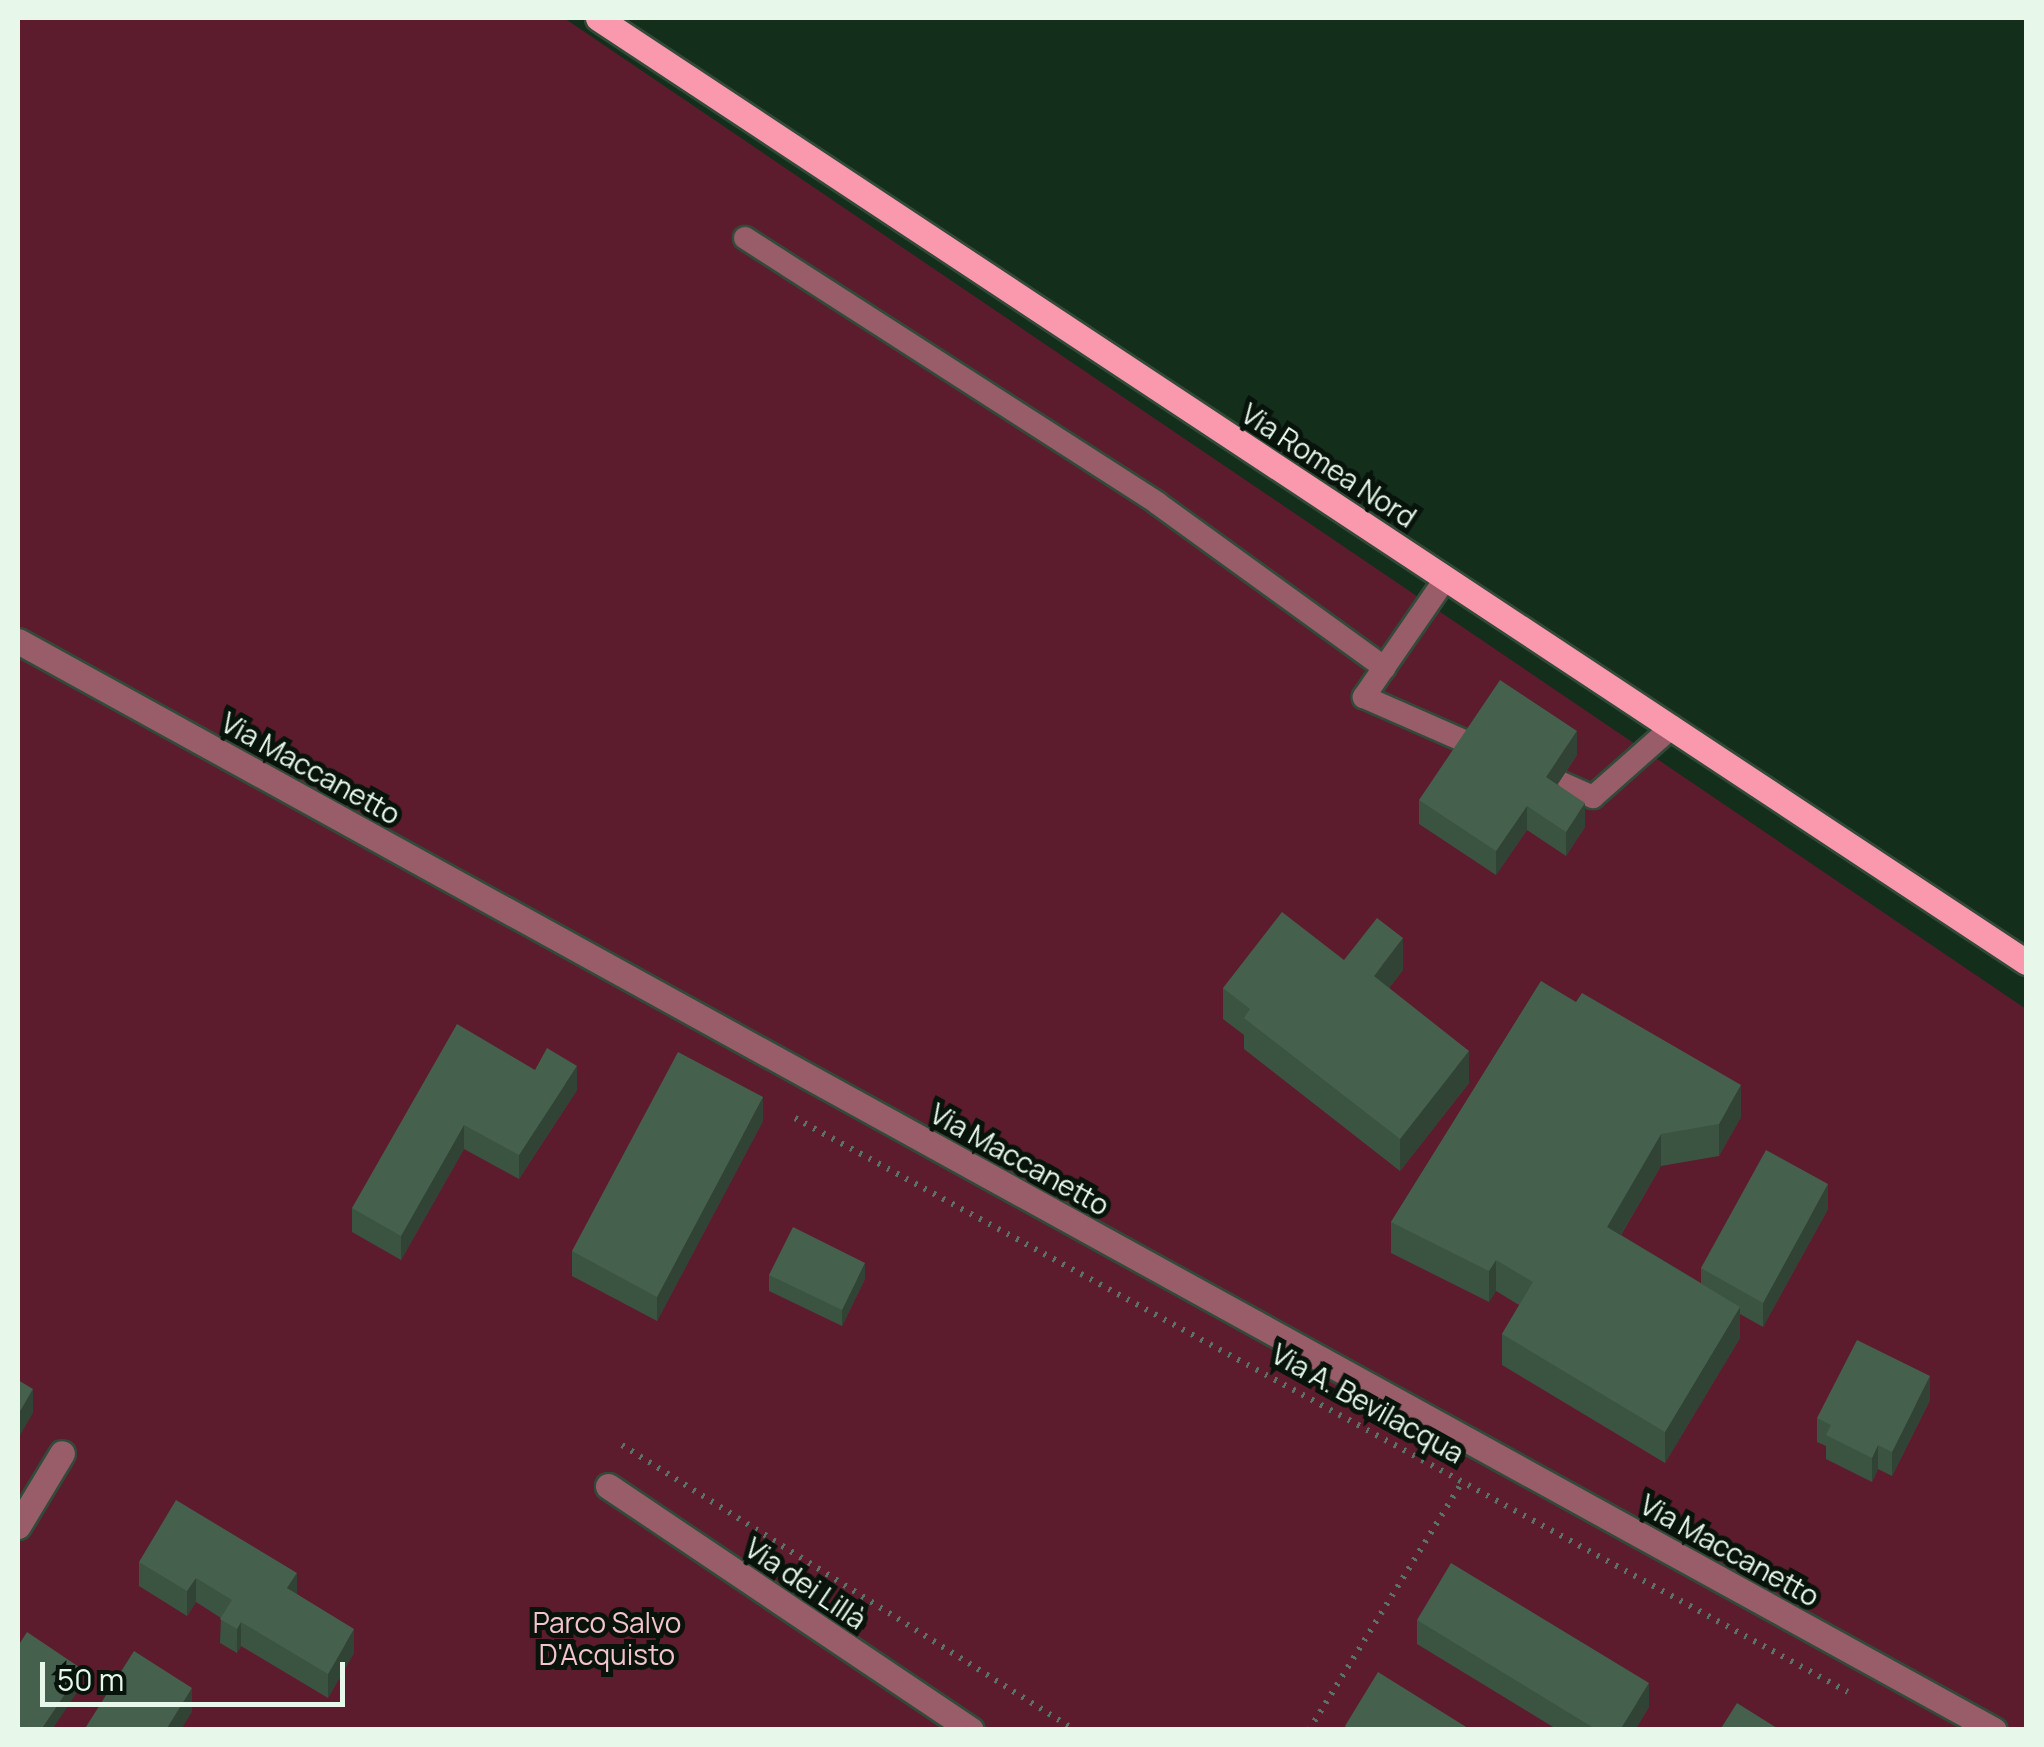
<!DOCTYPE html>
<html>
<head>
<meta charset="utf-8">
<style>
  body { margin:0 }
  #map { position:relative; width:2044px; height:1747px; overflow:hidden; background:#142e1c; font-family:Manrope,sans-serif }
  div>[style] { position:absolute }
  .green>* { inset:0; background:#5d1b2e }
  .path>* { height:6px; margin-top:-3px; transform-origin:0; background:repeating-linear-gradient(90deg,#5c7363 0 2.5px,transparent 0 10.5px) }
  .roads { filter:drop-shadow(2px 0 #324a39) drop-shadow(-2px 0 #324a39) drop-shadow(0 2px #324a39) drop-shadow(0 -2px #324a39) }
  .service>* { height:22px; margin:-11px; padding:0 11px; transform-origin:11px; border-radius:11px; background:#985d69 }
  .minor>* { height:25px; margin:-12.5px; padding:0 12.5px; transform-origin:12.5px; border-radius:12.5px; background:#985d69 }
  .primary>* { height:25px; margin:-12.5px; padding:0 12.5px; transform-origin:12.5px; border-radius:12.5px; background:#fa99ae }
  .wall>* { inset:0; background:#3b5341 }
  .shaded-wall>* { inset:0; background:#304335 }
  .building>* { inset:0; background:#45604c }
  span { translate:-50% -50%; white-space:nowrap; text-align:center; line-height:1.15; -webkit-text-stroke:10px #08140b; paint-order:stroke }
  .street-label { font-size:28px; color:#e7f7ea }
  .park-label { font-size:28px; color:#f4c3cb }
  .frame { position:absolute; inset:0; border:20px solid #e7f7ea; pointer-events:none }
  .scale { position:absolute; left:40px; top:1662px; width:305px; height:45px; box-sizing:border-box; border:5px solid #e7f7ea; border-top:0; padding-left:12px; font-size:30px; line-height:35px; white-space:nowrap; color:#e7f7ea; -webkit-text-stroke:8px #08140b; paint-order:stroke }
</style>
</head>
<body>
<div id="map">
  <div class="green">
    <i style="clip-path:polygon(18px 18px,564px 18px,2026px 1009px,2026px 1729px,18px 1729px)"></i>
  </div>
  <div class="path">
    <i style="left:795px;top:1118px;width:1199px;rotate:28.6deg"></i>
    <i style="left:622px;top:1445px;width:535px;rotate:32.18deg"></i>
    <i style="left:1309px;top:1730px;width:293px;rotate:-58.3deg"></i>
  </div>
  <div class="roads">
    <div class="service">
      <i style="left:745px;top:238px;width:490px;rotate:32.7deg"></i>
      <i style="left:1157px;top:503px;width:281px;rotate:35.9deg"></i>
      <i style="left:1446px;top:578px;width:145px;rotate:124.6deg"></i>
      <i style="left:1364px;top:697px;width:137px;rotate:23.7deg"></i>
      <i style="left:1532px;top:770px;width:67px;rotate:23.9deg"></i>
      <i style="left:1593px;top:797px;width:106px;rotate:-41.5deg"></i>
    </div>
    <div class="minor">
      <i style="left:18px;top:641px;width:2256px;rotate:28.86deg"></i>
      <i style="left:608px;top:1486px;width:437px;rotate:33.9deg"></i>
      <i style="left:18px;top:1526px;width:85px;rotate:-58.9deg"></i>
    </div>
    <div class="primary">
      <i style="left:598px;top:18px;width:1712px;rotate:33.47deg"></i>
    </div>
  </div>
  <div class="wall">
    <i style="clip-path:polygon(1577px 755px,1558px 784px,1585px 827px,1566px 856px,1527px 830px,1496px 875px,1419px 824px,1419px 800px)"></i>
    <i style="clip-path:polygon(1344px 960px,1403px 970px,1389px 988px,1469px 1083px,1400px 1171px,1244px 1049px,1244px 1035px,1223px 1019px,1223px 988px)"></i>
    <i style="clip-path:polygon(1541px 981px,1741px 1117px,1719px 1156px,1661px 1166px,1621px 1235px,1701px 1283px,1701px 1268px,1828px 1209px,1763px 1327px,1740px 1314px,1740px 1338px,1665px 1463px,1502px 1365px,1502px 1334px,1519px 1305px,1496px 1291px,1489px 1302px,1391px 1253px,1391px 1222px)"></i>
    <i style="clip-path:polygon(535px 1070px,577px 1090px,519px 1179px,464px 1149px,401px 1260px,352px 1232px,352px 1208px)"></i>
    <i style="clip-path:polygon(763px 1121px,657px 1321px,572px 1276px,572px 1251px)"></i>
    <i style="clip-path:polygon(769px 1275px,865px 1279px,842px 1326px,769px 1291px)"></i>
    <i style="clip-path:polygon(1930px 1400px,1892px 1476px,1878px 1469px,1872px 1482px,1826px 1459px,1826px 1446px,1817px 1442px,1817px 1418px)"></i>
    <i style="clip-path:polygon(139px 1562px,297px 1594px,354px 1653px,328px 1698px,241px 1646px,237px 1653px,220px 1643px,221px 1618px,196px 1602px,187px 1616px,139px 1586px)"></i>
    <i style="clip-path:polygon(1417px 1620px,1649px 1707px,1635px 1730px,1558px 1730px,1417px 1644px)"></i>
  </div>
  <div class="shaded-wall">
    <i style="clip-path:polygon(1577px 731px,1577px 755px,1546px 801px,1546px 777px)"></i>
    <i style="clip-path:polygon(1585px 803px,1585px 827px,1566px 856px,1566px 832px)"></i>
    <i style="clip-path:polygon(1527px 806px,1527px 830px,1496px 875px,1496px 851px)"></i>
    <i style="clip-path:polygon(1403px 938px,1403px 970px,1374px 1008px,1374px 976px)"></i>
    <i style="clip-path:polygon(1469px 1051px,1469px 1083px,1400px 1171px,1400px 1139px)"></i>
    <i style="clip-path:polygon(577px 1066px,577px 1090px,519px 1179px,519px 1155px)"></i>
    <i style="clip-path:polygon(1741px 1085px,1741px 1117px,1719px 1156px,1719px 1124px)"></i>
    <i style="clip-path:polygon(763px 1097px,763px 1121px,657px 1321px,657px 1297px)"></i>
    <i style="clip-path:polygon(464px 1125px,464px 1149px,401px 1260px,401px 1236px)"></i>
    <i style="clip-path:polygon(1661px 1134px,1661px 1166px,1607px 1258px,1607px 1227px)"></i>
    <i style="clip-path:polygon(1828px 1184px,1828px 1209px,1763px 1327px,1763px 1303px)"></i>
    <i style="clip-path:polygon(1496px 1260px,1496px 1291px,1489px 1302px,1489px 1271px)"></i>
    <i style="clip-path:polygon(865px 1263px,865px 1279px,842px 1326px,842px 1310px)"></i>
    <i style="clip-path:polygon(1740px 1307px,1740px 1338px,1665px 1463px,1665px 1432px)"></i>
    <i style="clip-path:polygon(1930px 1376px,1930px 1400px,1892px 1476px,1892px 1452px)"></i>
    <i style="clip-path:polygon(33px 1389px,33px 1413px,18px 1439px,18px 1415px)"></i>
    <i style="clip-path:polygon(1878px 1445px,1878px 1469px,1872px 1482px,1872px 1458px)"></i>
    <i style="clip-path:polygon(297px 1573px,297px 1597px,287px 1588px)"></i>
    <i style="clip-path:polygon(196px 1578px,196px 1602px,187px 1616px,187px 1591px)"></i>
    <i style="clip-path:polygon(241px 1622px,241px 1646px,237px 1653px,237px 1629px)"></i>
    <i style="clip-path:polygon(354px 1629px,354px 1653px,328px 1698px,328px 1674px)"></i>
    <i style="clip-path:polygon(82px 1669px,82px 1685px,52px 1730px,41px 1730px)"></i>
    <i style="clip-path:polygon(1649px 1683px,1649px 1707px,1635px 1730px,1620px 1730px)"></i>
    <i style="clip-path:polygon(192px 1688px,192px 1712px,181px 1730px,166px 1730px)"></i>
  </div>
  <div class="building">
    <i style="clip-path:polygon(1500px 680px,1577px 731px,1546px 777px,1585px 803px,1566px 832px,1527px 806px,1496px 851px,1419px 800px)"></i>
    <i style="clip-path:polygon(1282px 912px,1344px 960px,1377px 918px,1403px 938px,1374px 976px,1469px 1051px,1400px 1139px,1244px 1018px,1250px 1009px,1223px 988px)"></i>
    <i style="clip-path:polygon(1541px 981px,1576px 1002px,1582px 993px,1741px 1085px,1719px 1124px,1661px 1134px,1607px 1227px,1740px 1307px,1665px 1432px,1502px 1334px,1533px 1282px,1496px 1260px,1489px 1271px,1391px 1222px)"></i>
    <i style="clip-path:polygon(457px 1024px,535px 1070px,547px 1048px,577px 1066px,519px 1155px,464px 1125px,401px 1236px,352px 1208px)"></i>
    <i style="clip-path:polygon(678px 1052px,763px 1097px,657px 1297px,572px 1251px)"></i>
    <i style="clip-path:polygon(1766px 1150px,1828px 1184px,1763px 1303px,1701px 1268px)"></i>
    <i style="clip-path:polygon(793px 1227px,865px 1263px,842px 1310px,769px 1275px)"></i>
    <i style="clip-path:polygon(1857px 1340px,1930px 1376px,1892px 1452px,1878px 1445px,1872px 1458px,1826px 1435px,1831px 1425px,1817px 1418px)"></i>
    <i style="clip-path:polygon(18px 1380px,33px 1389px,18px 1415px)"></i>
    <i style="clip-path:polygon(176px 1500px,297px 1573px,287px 1588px,354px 1629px,328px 1674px,241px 1622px,237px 1629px,220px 1619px,232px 1600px,196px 1578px,187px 1591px,139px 1562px)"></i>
    <i style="clip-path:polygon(1451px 1563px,1649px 1683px,1620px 1730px,1597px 1730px,1417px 1620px)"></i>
    <i style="clip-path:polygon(27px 1632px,82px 1669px,41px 1730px,18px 1730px,18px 1646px)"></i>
    <i style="clip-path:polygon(134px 1651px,192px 1688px,166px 1730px,84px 1730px)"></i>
    <i style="clip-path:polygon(1378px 1672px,1471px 1730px,1350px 1730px,1345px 1726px)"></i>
    <i style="clip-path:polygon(1737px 1703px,1780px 1730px,1720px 1730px)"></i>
  </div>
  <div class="street-label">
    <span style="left:1329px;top:465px;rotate:33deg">Via Romea Nord</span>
    <span style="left:311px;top:768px;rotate:29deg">Via Maccanetto</span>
    <span style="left:1020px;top:1159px;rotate:29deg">Via Maccanetto</span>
    <span style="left:1368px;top:1403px;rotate:29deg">Via A. Bevilacqua</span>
    <span style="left:1730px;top:1550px;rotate:29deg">Via Maccanetto</span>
    <span style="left:806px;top:1583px;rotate:34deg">Via dei Lillà</span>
  </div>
  <div class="park-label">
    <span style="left:607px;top:1638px">Parco Salvo<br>D'Acquisto</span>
  </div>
  <div class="frame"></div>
  <div class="scale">50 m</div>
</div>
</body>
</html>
